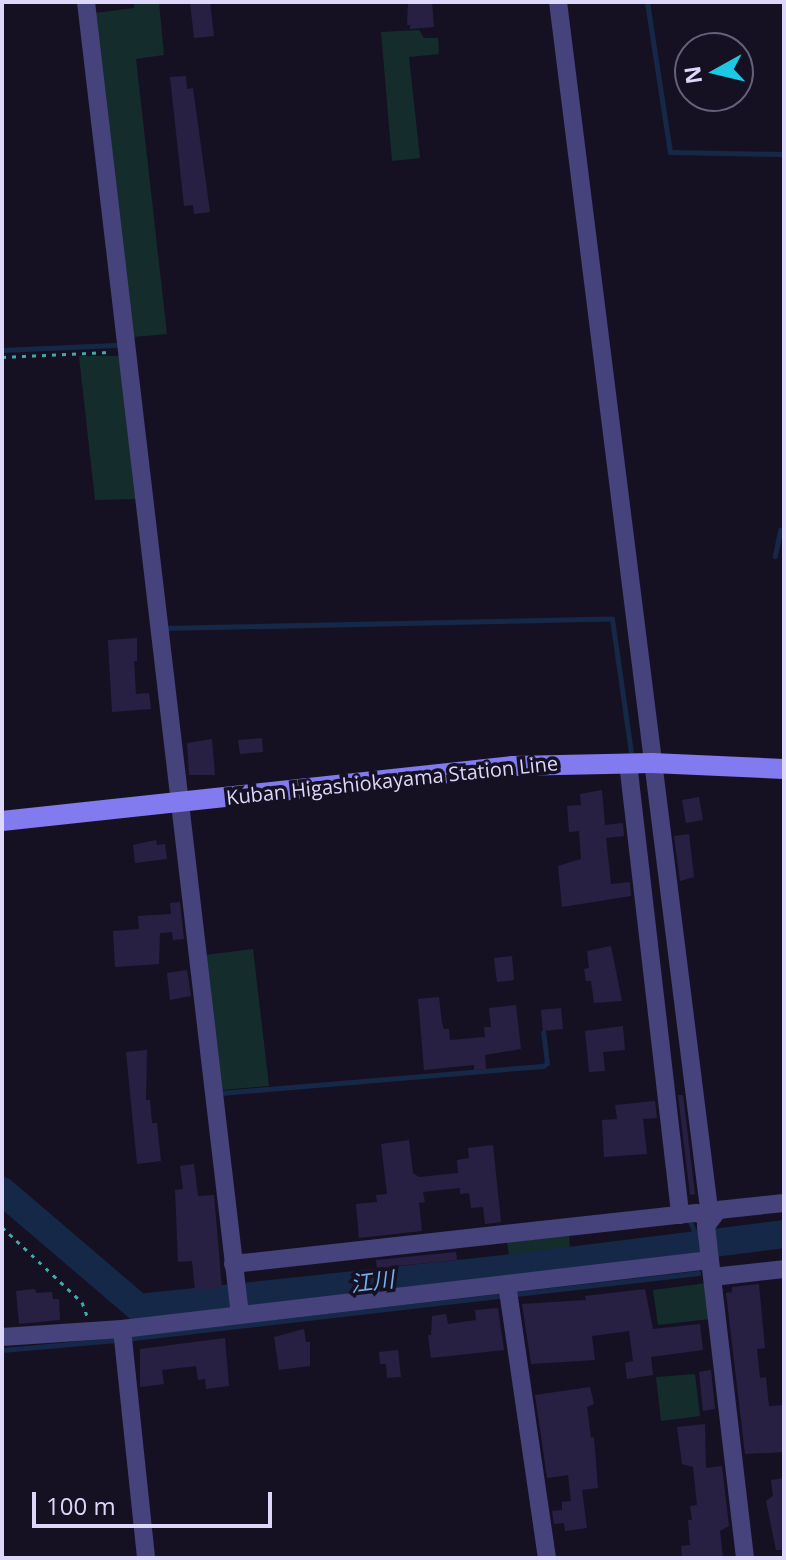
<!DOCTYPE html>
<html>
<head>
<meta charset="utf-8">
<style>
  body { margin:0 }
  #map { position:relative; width:786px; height:1560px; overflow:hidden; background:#151123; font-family:"Open Sans","Noto Sans JP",sans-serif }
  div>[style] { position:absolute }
  .green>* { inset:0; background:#152c2c }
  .stream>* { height:5px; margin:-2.5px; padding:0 2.5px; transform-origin:2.5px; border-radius:2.5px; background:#162848 }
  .river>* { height:28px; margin:-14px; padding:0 14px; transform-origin:14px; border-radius:14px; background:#162848 }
  .building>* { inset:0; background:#282042 }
  .path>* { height:3px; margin-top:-1.5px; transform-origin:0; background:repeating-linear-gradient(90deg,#3ea9a6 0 4px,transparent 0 10px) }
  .street>* { height:18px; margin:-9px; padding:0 9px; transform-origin:9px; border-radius:9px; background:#46427c }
  .secondary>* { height:20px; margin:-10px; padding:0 10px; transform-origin:10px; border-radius:10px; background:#817bef }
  span { translate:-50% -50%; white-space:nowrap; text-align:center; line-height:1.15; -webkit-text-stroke:7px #151123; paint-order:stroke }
  .street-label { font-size:20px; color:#ddd8fa }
  .water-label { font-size:22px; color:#73b1ee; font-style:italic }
  .frame { position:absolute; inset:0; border:4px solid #ddd8fa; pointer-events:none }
  .north { position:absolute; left:674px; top:32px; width:80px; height:80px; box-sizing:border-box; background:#151123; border:2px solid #656179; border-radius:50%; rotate:262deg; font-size:22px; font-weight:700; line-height:32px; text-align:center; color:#ddd8fa }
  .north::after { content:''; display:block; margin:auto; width:28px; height:36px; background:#1cc8e3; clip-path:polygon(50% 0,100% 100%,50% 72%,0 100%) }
  .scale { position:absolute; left:32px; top:1492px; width:240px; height:36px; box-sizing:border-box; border:4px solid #ddd8fa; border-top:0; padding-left:10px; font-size:24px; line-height:28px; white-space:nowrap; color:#ddd8fa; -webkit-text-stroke:6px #151123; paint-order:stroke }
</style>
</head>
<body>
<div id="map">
  <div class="green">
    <i style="clip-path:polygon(159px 2px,164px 55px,136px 59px,167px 334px,133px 337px,95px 13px,134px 8px,134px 3px)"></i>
    <i style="clip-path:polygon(419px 30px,424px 38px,438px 38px,439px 54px,409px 57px,420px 158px,392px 161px,381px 32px)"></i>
    <i style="clip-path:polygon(79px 356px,123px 356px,140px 499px,95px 500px)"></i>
    <i style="clip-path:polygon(253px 949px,269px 1086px,221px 1090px,205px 955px)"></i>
    <i style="clip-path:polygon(569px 1236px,570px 1249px,509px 1256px,507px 1242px)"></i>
    <i style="clip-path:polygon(707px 1283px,710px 1319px,658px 1325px,653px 1290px)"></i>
    <i style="clip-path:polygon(695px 1374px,700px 1416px,661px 1421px,656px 1377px)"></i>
  </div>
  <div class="stream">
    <i style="left:647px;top:2px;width:152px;rotate:81.3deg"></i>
    <i style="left:670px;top:152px;width:114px;rotate:1deg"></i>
    <i style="left:2px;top:350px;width:113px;rotate:-2.5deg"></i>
    <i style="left:775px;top:556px;width:26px;rotate:-79deg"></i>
    <i style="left:780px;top:530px;width:4px"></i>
    <i style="left:164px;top:628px;width:448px;rotate:-1.2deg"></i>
    <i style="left:612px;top:619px;width:134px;rotate:81.9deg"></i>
    <i style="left:220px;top:1093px;width:324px;rotate:-4.8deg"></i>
    <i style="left:543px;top:1066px;width:5px;rotate:-37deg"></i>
    <i style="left:547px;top:1063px;width:31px;rotate:-97deg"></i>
    <i style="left:689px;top:1219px;width:26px;rotate:67deg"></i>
    <i style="left:2px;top:1350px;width:114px;rotate:-5deg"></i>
    <i style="left:116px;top:1340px;width:586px;rotate:-6.57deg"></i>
  </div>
  <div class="river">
    <i style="left:2px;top:1191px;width:180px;rotate:40.5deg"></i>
    <i style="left:139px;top:1308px;width:359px;rotate:-6.1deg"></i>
    <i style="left:496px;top:1270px;width:290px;rotate:-7.1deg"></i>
  </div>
  <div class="building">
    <i style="clip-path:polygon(190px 2px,210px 2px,214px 36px,194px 38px)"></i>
    <i style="clip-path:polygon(408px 2px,432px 2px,434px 27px,410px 29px,410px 25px,407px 25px)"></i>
    <i style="clip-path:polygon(186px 76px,187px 89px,193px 88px,210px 212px,194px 214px,193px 205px,184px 206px,170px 77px)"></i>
    <i style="clip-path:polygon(137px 638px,137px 661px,134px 661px,136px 694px,149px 693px,151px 709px,112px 712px,108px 640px)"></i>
    <i style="clip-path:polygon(262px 738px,263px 752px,240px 754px,238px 740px)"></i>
    <i style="clip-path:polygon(212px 739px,215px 775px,189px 775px,187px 743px)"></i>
    <i style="clip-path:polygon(602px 790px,605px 825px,623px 823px,624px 836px,606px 838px,611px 884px,630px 882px,631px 896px,562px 907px,558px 866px,581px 859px,579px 831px,569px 832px,567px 806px,581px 805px,580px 794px)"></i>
    <i style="clip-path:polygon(699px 797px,703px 820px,686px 823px,682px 800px)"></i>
    <i style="clip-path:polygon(689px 834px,694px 877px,680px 881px,674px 836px)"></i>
    <i style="clip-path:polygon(156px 840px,157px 845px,165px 844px,167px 859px,135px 863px,133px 845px)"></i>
    <i style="clip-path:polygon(180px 902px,184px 939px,173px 940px,172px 932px,160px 933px,159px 964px,115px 967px,113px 931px,139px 929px,138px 916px,171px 914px,170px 903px)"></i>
    <i style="clip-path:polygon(611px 946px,622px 1001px,594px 1003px,591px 981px,586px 981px,584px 969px,589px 968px,587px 951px)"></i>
    <i style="clip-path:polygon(512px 956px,514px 980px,497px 982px,494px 958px)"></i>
    <i style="clip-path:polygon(187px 970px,191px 996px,170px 1000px,167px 973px)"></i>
    <i style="clip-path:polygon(439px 997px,442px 1023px,444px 1029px,449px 1029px,450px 1040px,485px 1037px,484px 1027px,491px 1027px,489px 1008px,516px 1005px,521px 1049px,485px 1055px,486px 1069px,474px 1070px,474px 1065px,424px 1070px,418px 999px)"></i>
    <i style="clip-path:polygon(561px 1008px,563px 1029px,543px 1031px,541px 1010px)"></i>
    <i style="clip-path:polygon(623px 1026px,625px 1050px,603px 1052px,605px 1071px,589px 1072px,585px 1031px)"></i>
    <i style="clip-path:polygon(147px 1050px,146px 1100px,150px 1100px,152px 1123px,157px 1123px,161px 1161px,137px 1164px,126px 1052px)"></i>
    <i style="clip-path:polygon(678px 1095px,683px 1095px,695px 1194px,690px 1195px)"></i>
    <i style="clip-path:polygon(655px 1101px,657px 1118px,643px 1119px,647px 1154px,604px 1157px,602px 1120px,617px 1119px,615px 1105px)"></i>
    <i style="clip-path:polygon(409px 1140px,413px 1173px,419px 1177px,458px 1173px,457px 1160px,469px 1158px,468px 1148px,493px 1145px,501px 1222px,485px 1224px,483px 1207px,471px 1208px,469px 1193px,460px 1194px,460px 1188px,423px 1192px,425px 1202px,419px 1203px,422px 1231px,359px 1238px,356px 1204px,377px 1202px,376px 1195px,387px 1194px,381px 1144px)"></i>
    <i style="clip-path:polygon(194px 1164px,198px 1196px,214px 1195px,222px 1288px,195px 1290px,192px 1261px,178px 1262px,175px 1190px,183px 1189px,180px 1166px)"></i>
    <i style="clip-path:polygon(456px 1252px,457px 1260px,377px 1268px,376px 1260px)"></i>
    <i style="clip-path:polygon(759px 1284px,765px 1348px,757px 1349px,760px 1378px,766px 1377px,769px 1406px,784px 1405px,784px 1452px,745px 1454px,726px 1293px,732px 1292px,732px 1287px)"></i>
    <i style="clip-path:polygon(35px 1289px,36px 1293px,52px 1292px,53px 1299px,59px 1299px,60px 1320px,19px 1324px,16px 1291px)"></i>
    <i style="clip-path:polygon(645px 1289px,653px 1329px,700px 1324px,703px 1350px,651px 1357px,653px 1375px,627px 1379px,625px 1363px,633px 1361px,629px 1331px,592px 1336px,595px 1360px,531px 1364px,522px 1304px,586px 1300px,585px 1296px)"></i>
    <i style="clip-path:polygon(498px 1308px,504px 1350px,431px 1358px,428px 1335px,431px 1335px,432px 1316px,446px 1314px,448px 1324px,476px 1320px,475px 1310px)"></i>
    <i style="clip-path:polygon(304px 1329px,306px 1342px,310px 1342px,310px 1366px,279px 1370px,274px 1337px)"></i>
    <i style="clip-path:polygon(225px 1338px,229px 1386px,206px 1389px,205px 1379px,198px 1380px,196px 1366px,162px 1370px,164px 1384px,140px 1387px,140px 1349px)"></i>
    <i style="clip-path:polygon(398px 1350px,401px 1377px,387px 1378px,386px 1364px,380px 1364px,379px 1352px)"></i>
    <i style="clip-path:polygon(711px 1370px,715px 1409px,703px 1411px,699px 1372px)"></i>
    <i style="clip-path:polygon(590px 1387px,594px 1404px,587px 1407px,591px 1438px,594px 1437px,598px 1488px,582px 1490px,587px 1528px,565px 1531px,564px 1523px,554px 1524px,552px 1511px,562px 1510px,562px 1502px,571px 1501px,568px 1475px,547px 1478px,535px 1395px)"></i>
    <i style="clip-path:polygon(705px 1424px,706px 1468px,722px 1466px,729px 1526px,720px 1531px,723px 1558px,682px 1558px,681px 1546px,690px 1545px,688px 1520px,692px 1520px,690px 1506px,697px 1505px,693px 1467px,682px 1464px,677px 1427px)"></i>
    <i style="clip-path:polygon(784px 1478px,784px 1550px,776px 1550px,766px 1501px,773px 1496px,771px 1480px)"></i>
  </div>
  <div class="path">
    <i style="left:2px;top:357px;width:108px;rotate:-2.7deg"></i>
    <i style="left:2px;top:1227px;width:110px;rotate:43.2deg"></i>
    <i style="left:82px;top:1302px;width:15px;rotate:70deg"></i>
  </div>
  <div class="street">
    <i style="left:86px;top:2px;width:1322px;rotate:83.31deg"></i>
    <i style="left:628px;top:763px;width:455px;rotate:83.4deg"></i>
    <i style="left:233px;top:1264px;width:466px;rotate:-6.3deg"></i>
    <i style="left:696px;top:1213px;width:15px;rotate:16deg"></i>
    <i style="left:710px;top:1217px;width:1224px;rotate:-97.13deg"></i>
    <i style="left:713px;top:1277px;width:71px;rotate:-6.4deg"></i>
    <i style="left:507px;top:1284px;width:277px;rotate:81.7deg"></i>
    <i style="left:122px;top:1329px;width:230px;rotate:84deg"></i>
    <i style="left:2px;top:1337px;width:120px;rotate:-3.8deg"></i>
    <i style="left:122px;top:1329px;width:592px;rotate:-6.69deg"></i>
    <i style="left:745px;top:1558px;width:334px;rotate:-96.7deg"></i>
    <i style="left:706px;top:1226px;width:20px;rotate:-53deg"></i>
    <i style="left:718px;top:1210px;width:66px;rotate:-6.1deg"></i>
  </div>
  <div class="secondary">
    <i style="left:2px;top:821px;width:514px;rotate:-6.14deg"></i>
    <i style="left:513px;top:766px;width:139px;rotate:-1.2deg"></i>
    <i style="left:652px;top:763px;width:132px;rotate:2.6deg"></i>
  </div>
  <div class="street-label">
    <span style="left:392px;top:780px;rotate:-6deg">Kuban Higashiokayama Station Line</span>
  </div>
  <div class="water-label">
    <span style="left:372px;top:1281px;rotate:-7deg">江川</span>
  </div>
  <div class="frame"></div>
  <div class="north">N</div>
  <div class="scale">100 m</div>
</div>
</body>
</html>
